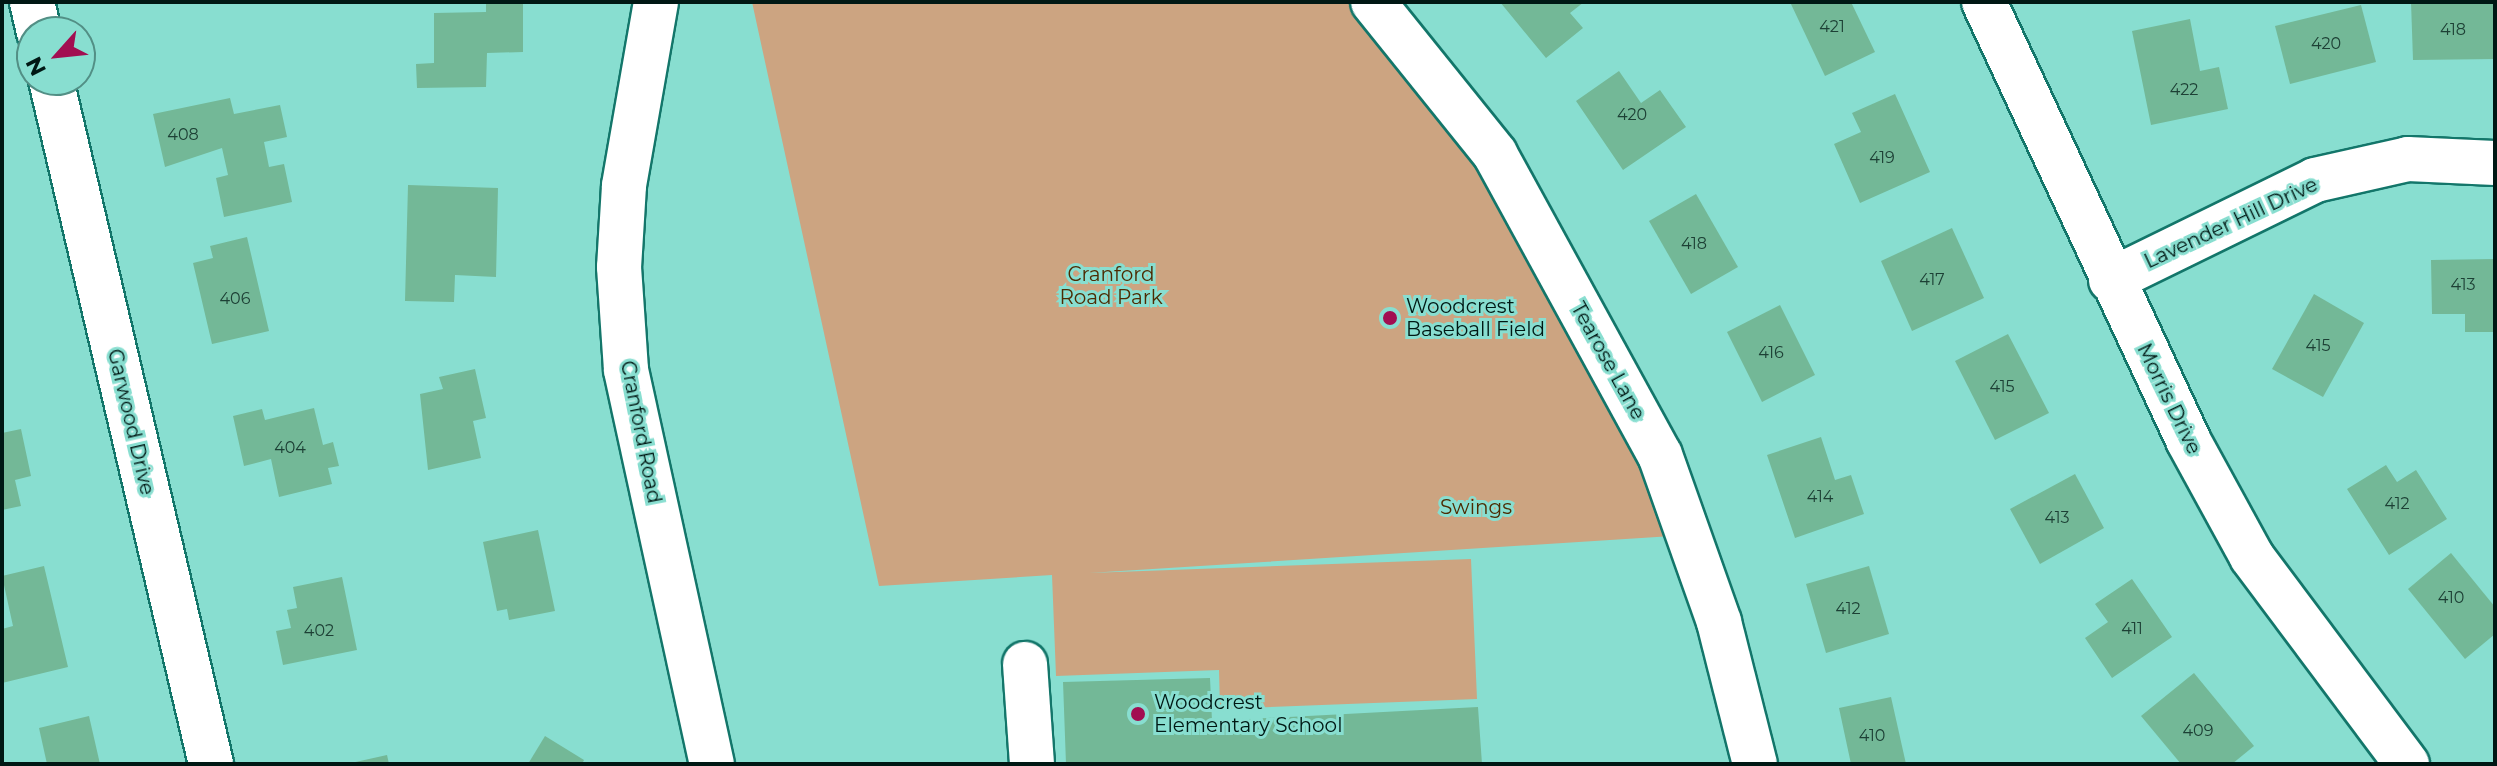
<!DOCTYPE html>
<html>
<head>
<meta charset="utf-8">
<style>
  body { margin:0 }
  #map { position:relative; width:2497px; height:766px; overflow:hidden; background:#88ded0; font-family:Montserrat,sans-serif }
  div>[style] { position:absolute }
  .green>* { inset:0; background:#cca481 }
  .building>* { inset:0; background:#73b897 }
  .roads { filter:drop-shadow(2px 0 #13766a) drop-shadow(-2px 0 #13766a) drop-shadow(0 2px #13766a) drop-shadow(0 -2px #13766a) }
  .minor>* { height:44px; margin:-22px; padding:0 22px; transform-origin:22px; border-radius:22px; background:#fff }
  .dots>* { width:22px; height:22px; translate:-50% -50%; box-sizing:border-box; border:4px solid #88ded0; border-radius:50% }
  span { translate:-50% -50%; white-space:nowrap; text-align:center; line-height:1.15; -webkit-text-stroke:6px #88ded0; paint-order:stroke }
  .number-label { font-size:16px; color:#1d4035 }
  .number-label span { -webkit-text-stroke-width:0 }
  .street-label { font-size:20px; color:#001814 }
  .park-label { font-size:20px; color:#4d2a02 }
  .poi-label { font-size:20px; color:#001814 }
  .left { translate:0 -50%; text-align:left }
  .frame { position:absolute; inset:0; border:4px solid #001814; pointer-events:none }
  .north { position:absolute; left:16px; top:16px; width:80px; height:80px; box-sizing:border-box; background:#88ded0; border:2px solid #528f85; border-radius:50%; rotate:243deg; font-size:22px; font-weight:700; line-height:32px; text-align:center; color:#001814 }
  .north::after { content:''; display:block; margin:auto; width:28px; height:36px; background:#a20e51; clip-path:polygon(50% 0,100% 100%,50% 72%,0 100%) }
</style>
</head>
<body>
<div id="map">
  <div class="green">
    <i style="clip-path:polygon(752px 2px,1373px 2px,1495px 154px,1688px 535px,1089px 573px,1471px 559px,1477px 699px,1220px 709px,1219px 670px,1056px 676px,1052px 575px,879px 586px)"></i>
  </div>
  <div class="building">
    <i style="clip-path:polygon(486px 2px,523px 2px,523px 52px,487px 53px,486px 87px,417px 88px,416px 64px,434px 63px,434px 13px,486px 12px)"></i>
    <i style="clip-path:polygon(1500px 2px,1584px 2px,1570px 13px,1583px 28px,1546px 58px)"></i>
    <i style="clip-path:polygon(1790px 2px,1851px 2px,1875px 52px,1825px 76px)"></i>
    <i style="clip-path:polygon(2411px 2px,2495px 2px,2495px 59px,2413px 60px)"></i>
    <i style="clip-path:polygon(2361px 5px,2376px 62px,2290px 84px,2275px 26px)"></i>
    <i style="clip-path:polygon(2190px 19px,2200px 71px,2219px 67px,2228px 109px,2151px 125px,2132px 31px)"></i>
    <i style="clip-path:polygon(1619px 71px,1641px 103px,1660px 90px,1686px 127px,1623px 170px,1576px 101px)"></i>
    <i style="clip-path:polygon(1895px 94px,1930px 172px,1860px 203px,1834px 144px,1861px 132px,1852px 113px)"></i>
    <i style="clip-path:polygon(230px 98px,234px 114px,280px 105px,287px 137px,264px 142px,269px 167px,284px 164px,292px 202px,224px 217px,216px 178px,228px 175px,222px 148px,165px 167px,153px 114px)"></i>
    <i style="clip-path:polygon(408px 185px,498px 188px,496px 277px,455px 275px,454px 302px,405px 301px)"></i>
    <i style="clip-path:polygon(1696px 194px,1738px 267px,1691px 294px,1649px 221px)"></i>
    <i style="clip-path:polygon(1952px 228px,1984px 298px,1912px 331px,1881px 261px)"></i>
    <i style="clip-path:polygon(247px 237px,269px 331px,212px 344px,193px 263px,213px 258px,210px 246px)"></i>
    <i style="clip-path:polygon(2495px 259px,2495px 332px,2465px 332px,2465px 314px,2432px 314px,2431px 260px)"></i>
    <i style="clip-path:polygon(2314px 294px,2364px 323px,2323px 397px,2272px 369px)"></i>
    <i style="clip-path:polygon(1780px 305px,1815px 375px,1762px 402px,1727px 332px)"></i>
    <i style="clip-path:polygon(2008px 334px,2049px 413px,1995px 440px,1955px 361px)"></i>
    <i style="clip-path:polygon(475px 369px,486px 418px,473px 421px,481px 458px,428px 470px,420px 394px,443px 389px,439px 377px)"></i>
    <i style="clip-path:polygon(314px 408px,323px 445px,333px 442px,339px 466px,328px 468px,332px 484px,279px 497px,271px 459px,244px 466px,233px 416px,262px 409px,265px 420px)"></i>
    <i style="clip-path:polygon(21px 429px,31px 476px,15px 480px,21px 506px,2px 510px,2px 433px)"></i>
    <i style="clip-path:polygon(1821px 437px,1835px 480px,1851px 475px,1864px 514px,1795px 538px,1767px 455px)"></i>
    <i style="clip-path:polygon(2386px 465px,2397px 482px,2416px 470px,2447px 519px,2389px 555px,2347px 489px)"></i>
    <i style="clip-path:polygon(2075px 474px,2104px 528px,2040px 564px,2010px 509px)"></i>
    <i style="clip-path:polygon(538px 530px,555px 611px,509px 620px,507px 609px,497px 611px,483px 542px)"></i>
    <i style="clip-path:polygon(2451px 553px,2495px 607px,2495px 634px,2465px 659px,2408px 589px)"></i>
    <i style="clip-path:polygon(44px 566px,68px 667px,2px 683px,2px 629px,13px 626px,2px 576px)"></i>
    <i style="clip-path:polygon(1869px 566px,1889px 634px,1826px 653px,1806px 584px)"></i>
    <i style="clip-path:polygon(342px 577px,357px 650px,283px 665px,276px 631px,291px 628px,287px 610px,297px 608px,293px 587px)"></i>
    <i style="clip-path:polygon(2132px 579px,2172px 637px,2112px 678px,2085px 638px,2108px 622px,2095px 604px)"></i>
    <i style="clip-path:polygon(2194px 673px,2254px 746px,2232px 764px,2181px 764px,2141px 716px)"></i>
    <i style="clip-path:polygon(1210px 678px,1212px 721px,1478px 707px,1482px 764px,1066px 764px,1063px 682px)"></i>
    <i style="clip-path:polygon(1891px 697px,1906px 764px,1851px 764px,1839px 708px)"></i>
    <i style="clip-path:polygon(89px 716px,100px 764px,47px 764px,39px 728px)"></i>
    <i style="clip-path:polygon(545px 736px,584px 760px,582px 764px,528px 764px)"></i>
    <i style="clip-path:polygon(387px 755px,389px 764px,351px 764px,351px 763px)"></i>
  </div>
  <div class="roads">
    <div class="minor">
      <i style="left:32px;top:2px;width:31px;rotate:77deg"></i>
      <i style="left:656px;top:2px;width:187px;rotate:99.9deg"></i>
      <i style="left:624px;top:186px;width:81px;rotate:93.5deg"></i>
      <i style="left:619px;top:267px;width:103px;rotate:86.1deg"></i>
      <i style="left:626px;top:370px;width:403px;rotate:77.7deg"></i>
      <i style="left:1373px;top:2px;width:195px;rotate:51.2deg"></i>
      <i style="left:1495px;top:154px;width:343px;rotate:61.3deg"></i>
      <i style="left:1660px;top:455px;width:177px;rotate:70.5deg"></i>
      <i style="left:1719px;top:622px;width:146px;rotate:75.8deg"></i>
      <i style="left:1984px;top:2px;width:483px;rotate:65deg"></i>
      <i style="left:2188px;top:440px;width:133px;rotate:61.3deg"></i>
      <i style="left:2252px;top:557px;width:259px;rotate:53.2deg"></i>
      <i style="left:51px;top:80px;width:702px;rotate:76.83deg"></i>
      <i style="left:2111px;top:280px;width:227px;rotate:-26.1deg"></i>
      <i style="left:2315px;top:180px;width:95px;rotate:-12.7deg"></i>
      <i style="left:2408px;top:159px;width:87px;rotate:2.6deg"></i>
      <i style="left:1025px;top:664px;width:100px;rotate:86deg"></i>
    </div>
  </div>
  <div class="dots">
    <i style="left:1390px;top:318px;background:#a20e51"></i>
    <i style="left:1138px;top:714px;background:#a20e51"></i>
  </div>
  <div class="number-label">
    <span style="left:1832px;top:27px">421</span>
    <span style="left:2453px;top:30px">418</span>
    <span style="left:2326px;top:44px">420</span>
    <span style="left:2184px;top:90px">422</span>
    <span style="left:1632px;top:115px">420</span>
    <span style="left:183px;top:135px">408</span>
    <span style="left:1882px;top:158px">419</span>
    <span style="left:1694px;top:244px">418</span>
    <span style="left:1932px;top:280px">417</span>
    <span style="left:2463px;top:285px">413</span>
    <span style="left:235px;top:299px">406</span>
    <span style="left:2318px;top:346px">415</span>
    <span style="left:1771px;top:353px">416</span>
    <span style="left:2002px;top:387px">415</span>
    <span style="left:290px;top:448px">404</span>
    <span style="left:1820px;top:497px">414</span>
    <span style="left:2397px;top:504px">412</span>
    <span style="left:2057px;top:518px">413</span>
    <span style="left:2451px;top:598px">410</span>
    <span style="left:1848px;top:609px">412</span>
    <span style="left:2132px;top:629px">411</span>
    <span style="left:319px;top:631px">402</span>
    <span style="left:2198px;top:731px">409</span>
    <span style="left:1872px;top:736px">410</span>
  </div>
  <div class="street-label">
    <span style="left:2231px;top:223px;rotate:-25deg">Lavender Hill Drive</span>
    <span style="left:1608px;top:361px;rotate:61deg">Tearose Lane</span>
    <span style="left:2169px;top:399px;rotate:64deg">Morris Drive</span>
    <span style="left:131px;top:422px;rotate:77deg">Garwood Drive</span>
    <span style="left:641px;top:432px;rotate:79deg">Cranford Road</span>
  </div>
  <div class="park-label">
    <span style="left:1111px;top:286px">Cranford<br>Road Park</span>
    <span style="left:1476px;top:507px">Swings</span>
  </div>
  <div class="poi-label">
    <span class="left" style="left:1406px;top:318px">Woodcrest<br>Baseball Field</span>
    <span class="left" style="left:1154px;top:714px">Woodcrest<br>Elementary School</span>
  </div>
  <div class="frame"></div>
  <div class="north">N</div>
</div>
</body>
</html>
